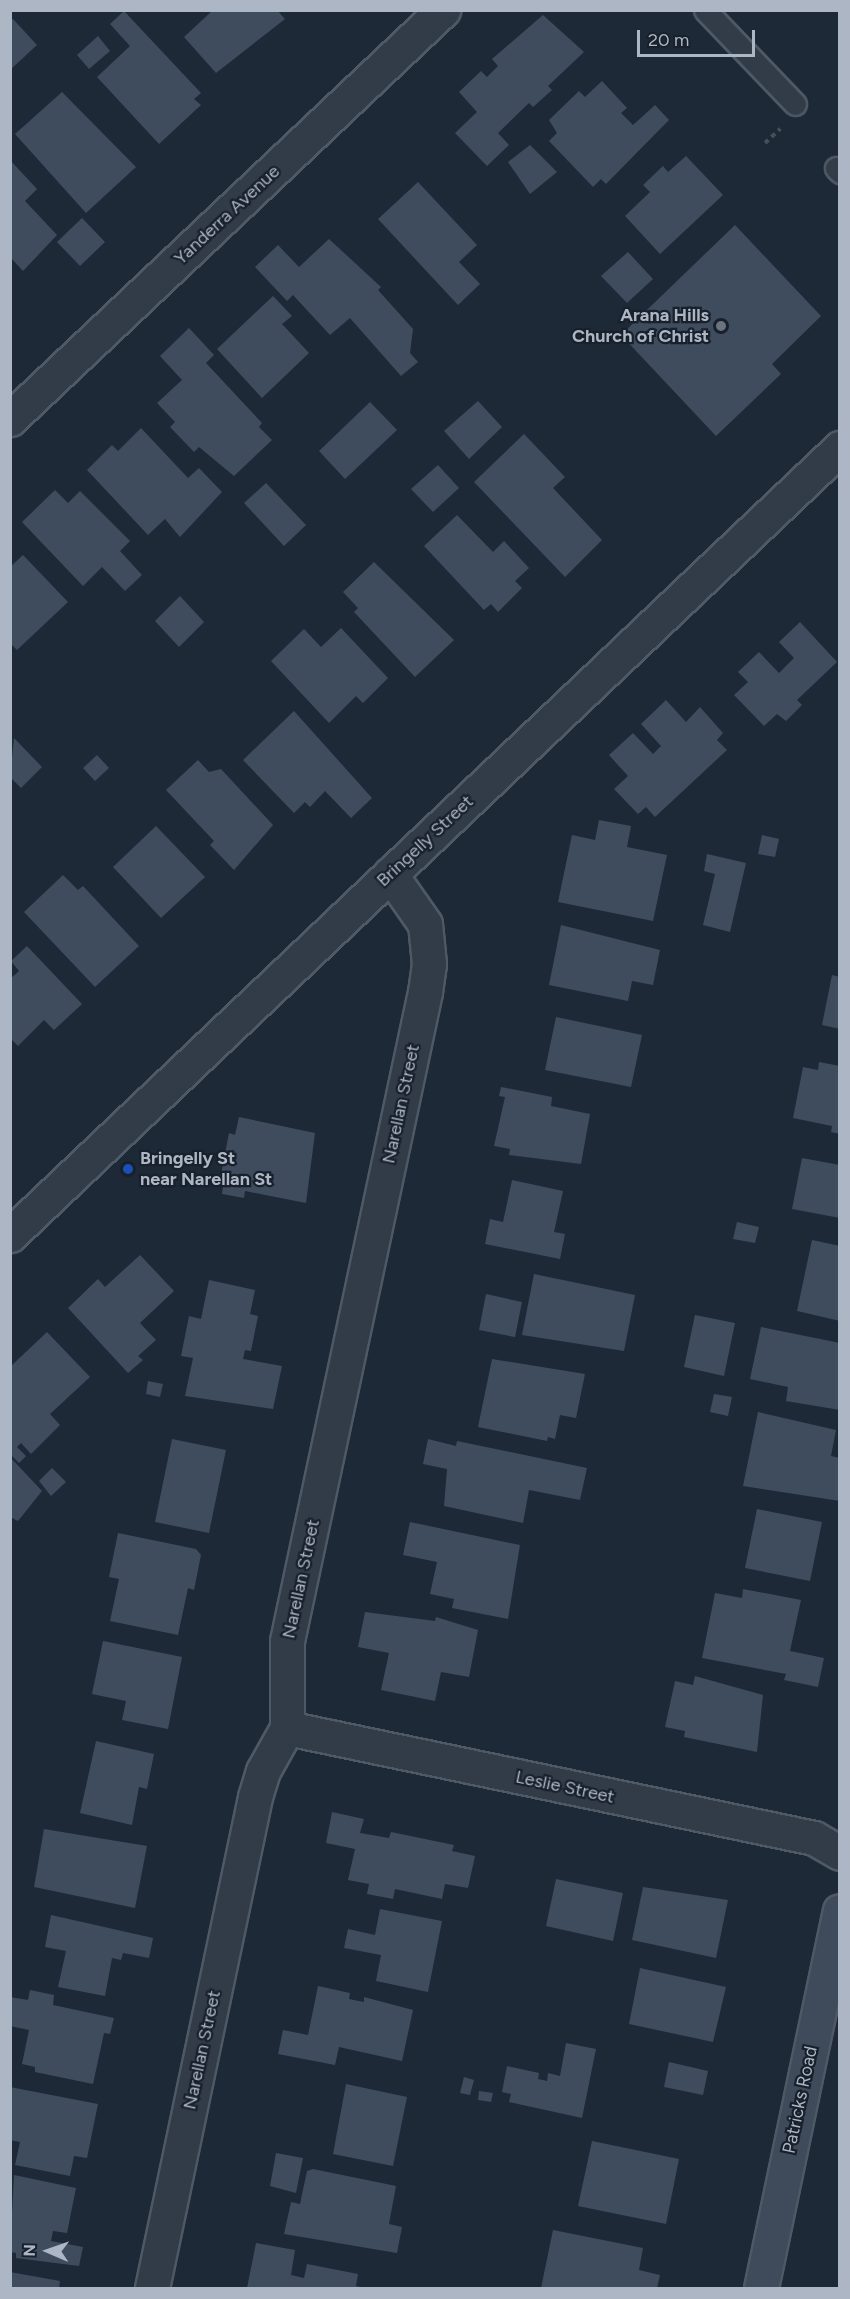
<!DOCTYPE html>
<html>
<head>
<meta charset="utf-8">
<style>
  body { margin:0 }
  #map { position:relative; width:850px; height:2299px; overflow:hidden; background:#1e2937; font-family:Figtree,sans-serif }
  div>[style] { position:absolute }
  .building>* { inset:0; background:#3f4c5d }
  .path>* { height:4px; margin-top:-2px; transform-origin:0; background:repeating-linear-gradient(90deg,#3e5356 0 4.5px,transparent 0 9px) }
  .roads { filter:drop-shadow(2px 0 #4f5966) drop-shadow(-2px 0 #4f5966) drop-shadow(0 2px #4f5966) drop-shadow(0 -2px #4f5966) }
  .service>* { height:21px; margin:-10.5px; padding:0 10.5px; transform-origin:10.5px; border-radius:10.5px; background:#323b48 }
  .minor>* { height:33px; margin:-16.5px; padding:0 16.5px; transform-origin:16.5px; border-radius:16.5px; background:#323b48 }
  .secondary>* { height:33px; margin:-16.5px; padding:0 16.5px; transform-origin:16.5px; border-radius:16.5px; background:#3f4a5b }
  .dots>* { width:16px; height:16px; translate:-50% -50%; box-sizing:border-box; border:3px solid #18202c; border-radius:50% }
  span { translate:-50% -50%; white-space:nowrap; text-align:center; line-height:1.15; -webkit-text-stroke:4.5px #18202c; paint-order:stroke }
  .street-label { font-size:18px; color:#acb6c5 }
  .poi-label { font-size:18px; color:#acb6c5; font-weight:700 }
  .right { translate:-100% -50%; text-align:right }
  .left { translate:0 -50%; text-align:left }
  .frame { position:absolute; inset:0; border:12px solid #acb6c5; pointer-events:none }
  .north { position:absolute; left:18px; top:2221px; width:60px; height:60px; -webkit-text-stroke:4px #18202c; paint-order:stroke; rotate:272deg; font-size:16px; font-weight:700; line-height:24px; text-align:center; color:#acb6c5 }
  .north::after { content:''; display:block; margin:auto; width:21px; height:27px; background:#acb6c5; clip-path:polygon(50% 0,100% 100%,50% 72%,0 100%) }
  .scale { position:absolute; left:637px; top:30px; width:118px; height:27px; box-sizing:border-box; border:3px solid #acb6c5; border-top:0; padding-left:8px; font-size:18px; line-height:21px; white-space:nowrap; color:#acb6c5; -webkit-text-stroke:4px #18202c; paint-order:stroke }
</style>
</head>
<body>
<div id="map">
  <div class="building">
    <i style="clip-path:polygon(213px 10px,277px 10px,285px 19px,216px 73px,184px 37px)"></i>
    <i style="clip-path:polygon(124px 11px,201px 93px,194px 99px,201px 105px,159px 144px,97px 77px,130px 46px,110px 24px)"></i>
    <i style="clip-path:polygon(543px 15px,584px 52px,548px 86px,552px 90px,533px 107px,529px 103px,498px 133px,509px 145px,487px 166px,455px 133px,477px 112px,459px 92px,481px 71px,487px 77px,498px 66px,492px 59px)"></i>
    <i style="clip-path:polygon(13px 19px,37px 45px,10px 70px,10px 21px)"></i>
    <i style="clip-path:polygon(98px 36px,110px 51px,89px 69px,77px 55px)"></i>
    <i style="clip-path:polygon(602px 81px,627px 108px,621px 113px,633px 125px,655px 105px,669px 120px,606px 184px,601px 179px,593px 187px,549px 141px,557px 133px,549px 120px,579px 91px,585px 97px)"></i>
    <i style="clip-path:polygon(62px 92px,136px 167px,86px 213px,15px 134px)"></i>
    <i style="clip-path:polygon(530px 145px,557px 172px,530px 194px,508px 162px)"></i>
    <i style="clip-path:polygon(686px 156px,723px 195px,660px 254px,625px 216px,650px 192px,643px 185px,663px 166px,668px 172px)"></i>
    <i style="clip-path:polygon(10px 160px,37px 189px,25px 201px,57px 235px,23px 271px,10px 257px)"></i>
    <i style="clip-path:polygon(418px 182px,477px 245px,459px 262px,480px 284px,458px 305px,378px 219px)"></i>
    <i style="clip-path:polygon(82px 218px,105px 242px,80px 266px,57px 242px)"></i>
    <i style="clip-path:polygon(735px 225px,821px 316px,772px 364px,781px 374px,716px 436px,621px 335px)"></i>
    <i style="clip-path:polygon(329px 239px,381px 287px,378px 290px,413px 329px,410px 353px,418px 362px,401px 376px,350px 318px,330px 335px,293px 295px,287px 301px,255px 267px,278px 245px,299px 267px)"></i>
    <i style="clip-path:polygon(628px 252px,653px 279px,627px 303px,601px 276px)"></i>
    <i style="clip-path:polygon(273px 296px,292px 316px,282px 324px,309px 353px,262px 398px,217px 349px)"></i>
    <i style="clip-path:polygon(189px 328px,214px 355px,206px 363px,262px 423px,259px 427px,272px 440px,234px 476px,199px 447px,194px 452px,170px 427px,175px 422px,157px 403px,182px 380px,160px 356px)"></i>
    <i style="clip-path:polygon(478px 401px,502px 427px,469px 459px,444px 431px)"></i>
    <i style="clip-path:polygon(370px 402px,397px 430px,345px 479px,319px 451px)"></i>
    <i style="clip-path:polygon(141px 428px,188px 478px,199px 468px,222px 492px,180px 537px,165px 519px,148px 535px,87px 470px,112px 445px,118px 451px)"></i>
    <i style="clip-path:polygon(524px 434px,565px 477px,553px 488px,602px 540px,565px 577px,474px 482px)"></i>
    <i style="clip-path:polygon(438px 465px,459px 488px,433px 512px,411px 489px)"></i>
    <i style="clip-path:polygon(266px 483px,306px 525px,284px 546px,244px 503px)"></i>
    <i style="clip-path:polygon(55px 490px,68px 503px,80px 491px,130px 541px,120px 551px,142px 575px,125px 591px,102px 567px,83px 586px,22px 522px)"></i>
    <i style="clip-path:polygon(457px 515px,493px 552px,504px 541px,529px 568px,515px 581px,522px 588px,498px 612px,491px 604px,484px 610px,424px 546px)"></i>
    <i style="clip-path:polygon(23px 555px,68px 602px,17px 650px,10px 643px,10px 567px)"></i>
    <i style="clip-path:polygon(374px 562px,454px 640px,415px 677px,354px 612px,358px 608px,343px 592px)"></i>
    <i style="clip-path:polygon(180px 596px,204px 622px,179px 647px,155px 621px)"></i>
    <i style="clip-path:polygon(800px 622px,837px 662px,797px 700px,802px 705px,786px 721px,777px 714px,764px 726px,734px 695px,748px 682px,738px 672px,759px 652px,779px 673px,794px 658px,779px 642px)"></i>
    <i style="clip-path:polygon(341px 628px,388px 678px,363px 703px,356px 696px,329px 723px,271px 661px,304px 629px,321px 647px)"></i>
    <i style="clip-path:polygon(666px 700px,686px 722px,700px 707px,723px 733px,717px 740px,727px 750px,655px 817px,646px 807px,638px 814px,614px 789px,628px 776px,609px 755px,633px 733px,653px 754px,661px 746px,641px 724px)"></i>
    <i style="clip-path:polygon(294px 711px,372px 798px,351px 818px,325px 791px,310px 807px,305px 802px,294px 813px,243px 760px)"></i>
    <i style="clip-path:polygon(14px 738px,42px 767px,21px 788px,10px 777px)"></i>
    <i style="clip-path:polygon(97px 755px,109px 768px,95px 781px,83px 768px)"></i>
    <i style="clip-path:polygon(198px 760px,209px 772px,221px 769px,273px 825px,234px 870px,210px 845px,214px 841px,166px 790px)"></i>
    <i style="clip-path:polygon(599px 820px,631px 826px,627px 847px,667px 855px,653px 921px,558px 902px,572px 835px,595px 840px)"></i>
    <i style="clip-path:polygon(156px 826px,205px 877px,161px 918px,113px 867px)"></i>
    <i style="clip-path:polygon(762px 835px,779px 839px,775px 857px,758px 854px)"></i>
    <i style="clip-path:polygon(707px 854px,746px 863px,730px 932px,703px 925px,715px 874px,704px 871px)"></i>
    <i style="clip-path:polygon(63px 875px,78px 890px,83px 886px,139px 946px,95px 987px,24px 912px)"></i>
    <i style="clip-path:polygon(561px 925px,660px 950px,653px 985px,632px 981px,628px 1001px,549px 985px)"></i>
    <i style="clip-path:polygon(27px 946px,82px 1004px,54px 1030px,44px 1020px,18px 1046px,10px 1038px,10px 979px,19px 971px,11px 961px)"></i>
    <i style="clip-path:polygon(832px 975px,840px 977px,840px 1029px,822px 1025px)"></i>
    <i style="clip-path:polygon(556px 1017px,642px 1035px,631px 1087px,545px 1070px)"></i>
    <i style="clip-path:polygon(819px 1062px,840px 1066px,840px 1134px,831px 1132px,832px 1126px,793px 1118px,803px 1067px,818px 1070px)"></i>
    <i style="clip-path:polygon(501px 1087px,552px 1097px,551px 1106px,590px 1114px,581px 1164px,509px 1155px,510px 1149px,494px 1146px,505px 1097px,499px 1096px)"></i>
    <i style="clip-path:polygon(239px 1117px,315px 1133px,306px 1203px,245px 1191px,244px 1198px,222px 1194px,223px 1186px,219px 1185px,229px 1133px,235px 1135px)"></i>
    <i style="clip-path:polygon(802px 1158px,840px 1165px,840px 1218px,792px 1209px)"></i>
    <i style="clip-path:polygon(512px 1180px,563px 1191px,554px 1232px,565px 1234px,560px 1259px,485px 1244px,490px 1219px,503px 1222px)"></i>
    <i style="clip-path:polygon(737px 1222px,759px 1227px,755px 1243px,733px 1239px)"></i>
    <i style="clip-path:polygon(812px 1240px,840px 1246px,840px 1321px,797px 1311px)"></i>
    <i style="clip-path:polygon(140px 1255px,174px 1291px,140px 1323px,156px 1340px,138px 1356px,143px 1360px,128px 1373px,68px 1308px,98px 1279px,105px 1287px)"></i>
    <i style="clip-path:polygon(534px 1274px,635px 1295px,624px 1351px,522px 1335px)"></i>
    <i style="clip-path:polygon(209px 1280px,255px 1290px,250px 1314px,258px 1316px,251px 1351px,245px 1350px,243px 1359px,282px 1366px,273px 1409px,185px 1396px,193px 1358px,181px 1356px,189px 1316px,201px 1319px)"></i>
    <i style="clip-path:polygon(486px 1294px,522px 1302px,515px 1337px,479px 1330px)"></i>
    <i style="clip-path:polygon(695px 1315px,735px 1323px,724px 1376px,684px 1367px)"></i>
    <i style="clip-path:polygon(761px 1327px,840px 1343px,840px 1410px,786px 1401px,788px 1387px,750px 1379px)"></i>
    <i style="clip-path:polygon(47px 1332px,90px 1377px,50px 1414px,60px 1425px,31px 1454px,21px 1443px,17px 1447px,26px 1456px,19px 1463px,10px 1454px,10px 1367px)"></i>
    <i style="clip-path:polygon(492px 1359px,585px 1374px,576px 1418px,560px 1415px,555px 1439px,548px 1437px,547px 1441px,478px 1427px)"></i>
    <i style="clip-path:polygon(148px 1381px,163px 1384px,160px 1397px,146px 1394px)"></i>
    <i style="clip-path:polygon(714px 1394px,732px 1397px,728px 1416px,710px 1412px)"></i>
    <i style="clip-path:polygon(758px 1412px,836px 1430px,831px 1456px,840px 1458px,840px 1501px,743px 1486px)"></i>
    <i style="clip-path:polygon(172px 1439px,226px 1450px,209px 1533px,155px 1522px)"></i>
    <i style="clip-path:polygon(428px 1439px,456px 1446px,457px 1441px,587px 1468px,580px 1500px,529px 1490px,523px 1523px,444px 1506px,447px 1469px,423px 1464px)"></i>
    <i style="clip-path:polygon(10px 1457px,42px 1491px,18px 1521px,10px 1517px)"></i>
    <i style="clip-path:polygon(52px 1468px,66px 1482px,51px 1496px,39px 1481px)"></i>
    <i style="clip-path:polygon(757px 1509px,822px 1522px,810px 1581px,745px 1568px)"></i>
    <i style="clip-path:polygon(410px 1522px,520px 1545px,508px 1619px,452px 1608px,454px 1599px,430px 1594px,437px 1562px,403px 1555px)"></i>
    <i style="clip-path:polygon(118px 1533px,196px 1549px,201px 1555px,194px 1590px,188px 1588px,178px 1635px,110px 1621px,119px 1579px,109px 1577px)"></i>
    <i style="clip-path:polygon(743px 1589px,801px 1600px,790px 1651px,824px 1658px,818px 1687px,784px 1680px,786px 1674px,702px 1658px,715px 1593px,742px 1598px)"></i>
    <i style="clip-path:polygon(365px 1612px,435px 1621px,436px 1617px,478px 1630px,469px 1677px,441px 1672px,435px 1701px,381px 1690px,389px 1653px,358px 1647px)"></i>
    <i style="clip-path:polygon(103px 1641px,182px 1657px,168px 1729px,122px 1720px,126px 1701px,92px 1694px)"></i>
    <i style="clip-path:polygon(695px 1676px,763px 1695px,757px 1752px,684px 1737px,685px 1731px,665px 1727px,675px 1681px,693px 1685px)"></i>
    <i style="clip-path:polygon(96px 1741px,154px 1754px,147px 1789px,139px 1787px,132px 1825px,80px 1813px)"></i>
    <i style="clip-path:polygon(332px 1812px,364px 1819px,360px 1833px,389px 1838px,391px 1832px,454px 1845px,452px 1851px,475px 1856px,468px 1888px,445px 1884px,442px 1899px,395px 1889px,393px 1899px,367px 1894px,369px 1884px,348px 1880px,355px 1849px,326px 1843px)"></i>
    <i style="clip-path:polygon(44px 1829px,147px 1846px,135px 1908px,34px 1887px)"></i>
    <i style="clip-path:polygon(556px 1879px,623px 1893px,613px 1941px,546px 1926px)"></i>
    <i style="clip-path:polygon(643px 1887px,728px 1900px,716px 1958px,632px 1940px)"></i>
    <i style="clip-path:polygon(380px 1909px,442px 1921px,428px 1992px,376px 1981px,381px 1955px,344px 1948px,348px 1929px,375px 1935px)"></i>
    <i style="clip-path:polygon(51px 1915px,153px 1938px,149px 1958px,123px 1953px,121px 1960px,112px 1958px,105px 1996px,58px 1987px,66px 1951px,45px 1947px)"></i>
    <i style="clip-path:polygon(640px 1968px,726px 1987px,713px 2042px,629px 2024px)"></i>
    <i style="clip-path:polygon(318px 1986px,350px 1993px,349px 1999px,364px 2002px,364px 1997px,413px 2010px,402px 2061px,339px 2047px,335px 2065px,278px 2054px,283px 2030px,308px 2035px)"></i>
    <i style="clip-path:polygon(30px 1990px,54px 1995px,53px 2005px,114px 2018px,110px 2034px,104px 2033px,93px 2084px,35px 2072px,35px 2067px,22px 2064px,29px 2030px,10px 2026px,10px 1997px,28px 2000px)"></i>
    <i style="clip-path:polygon(566px 2043px,596px 2049px,582px 2118px,509px 2102px,511px 2094px,502px 2092px,507px 2066px,539px 2073px,538px 2079px,547px 2081px,548px 2073px,560px 2076px)"></i>
    <i style="clip-path:polygon(669px 2062px,708px 2071px,703px 2095px,664px 2087px)"></i>
    <i style="clip-path:polygon(464px 2077px,474px 2080px,470px 2095px,460px 2093px)"></i>
    <i style="clip-path:polygon(346px 2084px,407px 2097px,393px 2166px,333px 2154px)"></i>
    <i style="clip-path:polygon(10px 2087px,98px 2104px,87px 2158px,74px 2156px,70px 2176px,15px 2165px,20px 2142px,10px 2140px)"></i>
    <i style="clip-path:polygon(479px 2091px,493px 2093px,491px 2102px,478px 2100px)"></i>
    <i style="clip-path:polygon(592px 2141px,679px 2159px,666px 2224px,578px 2206px)"></i>
    <i style="clip-path:polygon(276px 2153px,303px 2158px,296px 2193px,270px 2186px)"></i>
    <i style="clip-path:polygon(313px 2169px,396px 2186px,389px 2224px,402px 2227px,397px 2253px,284px 2234px,291px 2202px,300px 2204px,307px 2171px)"></i>
    <i style="clip-path:polygon(14px 2175px,76px 2188px,67px 2233px,53px 2231px,51px 2241px,83px 2247px,79px 2266px,16px 2258px,16px 2253px,10px 2252px)"></i>
    <i style="clip-path:polygon(553px 2230px,643px 2248px,639px 2270px,660px 2275px,657px 2288px,541px 2288px)"></i>
    <i style="clip-path:polygon(256px 2243px,295px 2250px,291px 2275px,304px 2278px,307px 2264px,358px 2274px,356px 2286px,364px 2288px,247px 2288px)"></i>
    <i style="clip-path:polygon(10px 2272px,60px 2281px,59px 2288px,10px 2288px)"></i>
  </div>
  <div class="path">
    <i style="left:765px;top:143px;width:21px;rotate:-43deg"></i>
  </div>
  <div class="roads">
    <div class="service">
      <i style="left:705px;top:10px;width:130px;rotate:46.2deg"></i>
      <i style="left:836px;top:168px;width:6px;rotate:45deg"></i>
    </div>
    <div class="minor">
      <i style="left:10px;top:419px;width:596px;rotate:-43.37deg"></i>
      <i style="left:10px;top:1235px;width:1144px;rotate:-43.48deg"></i>
      <i style="left:287px;top:1728px;width:538px;rotate:11.79deg"></i>
      <i style="left:814px;top:1838px;width:30px;rotate:30deg"></i>
      <i style="left:152px;top:2288px;width:502px;rotate:-78.15deg"></i>
      <i style="left:255px;top:1797px;width:27px;rotate:-73deg"></i>
      <i style="left:263px;top:1771px;width:49px;rotate:-60.8deg"></i>
      <i style="left:287px;top:1728px;width:87px;rotate:-90deg"></i>
      <i style="left:287px;top:1641px;width:664px;rotate:-78deg"></i>
      <i style="left:425px;top:992px;width:28px;rotate:-82deg"></i>
      <i style="left:429px;top:964px;width:40px;rotate:-95.7deg"></i>
      <i style="left:425px;top:924px;width:61px;rotate:-125deg"></i>
    </div>
    <div class="secondary">
      <i style="left:761px;top:2288px;width:385px;rotate:-78.2deg"></i>
    </div>
  </div>
  <div class="dots">
    <i style="left:721px;top:326px;background:#6b7280"></i>
    <i style="left:128px;top:1169px;background:#1a4fb4"></i>
  </div>
  <div class="street-label">
    <span style="left:227px;top:215px;rotate:-43deg">Yanderra Avenue</span>
    <span style="left:425px;top:841px;rotate:-43deg">Bringelly Street</span>
    <span style="left:401px;top:1104px;rotate:-78deg">Narellan Street</span>
    <span style="left:301px;top:1579px;rotate:-78deg">Narellan Street</span>
    <span style="left:565px;top:1787px;rotate:12deg">Leslie Street</span>
    <span style="left:202px;top:2050px;rotate:-78deg">Narellan Street</span>
    <span style="left:800px;top:2100px;rotate:-78deg">Patricks Road</span>
  </div>
  <div class="poi-label">
    <span class="right" style="left:709px;top:326px">Arana Hills<br>Church of Christ</span>
    <span class="left" style="left:140px;top:1169px">Bringelly St<br>near Narellan St</span>
  </div>
  <div class="frame"></div>
  <div class="north">N</div>
  <div class="scale">20 m</div>
</div>
</body>
</html>
